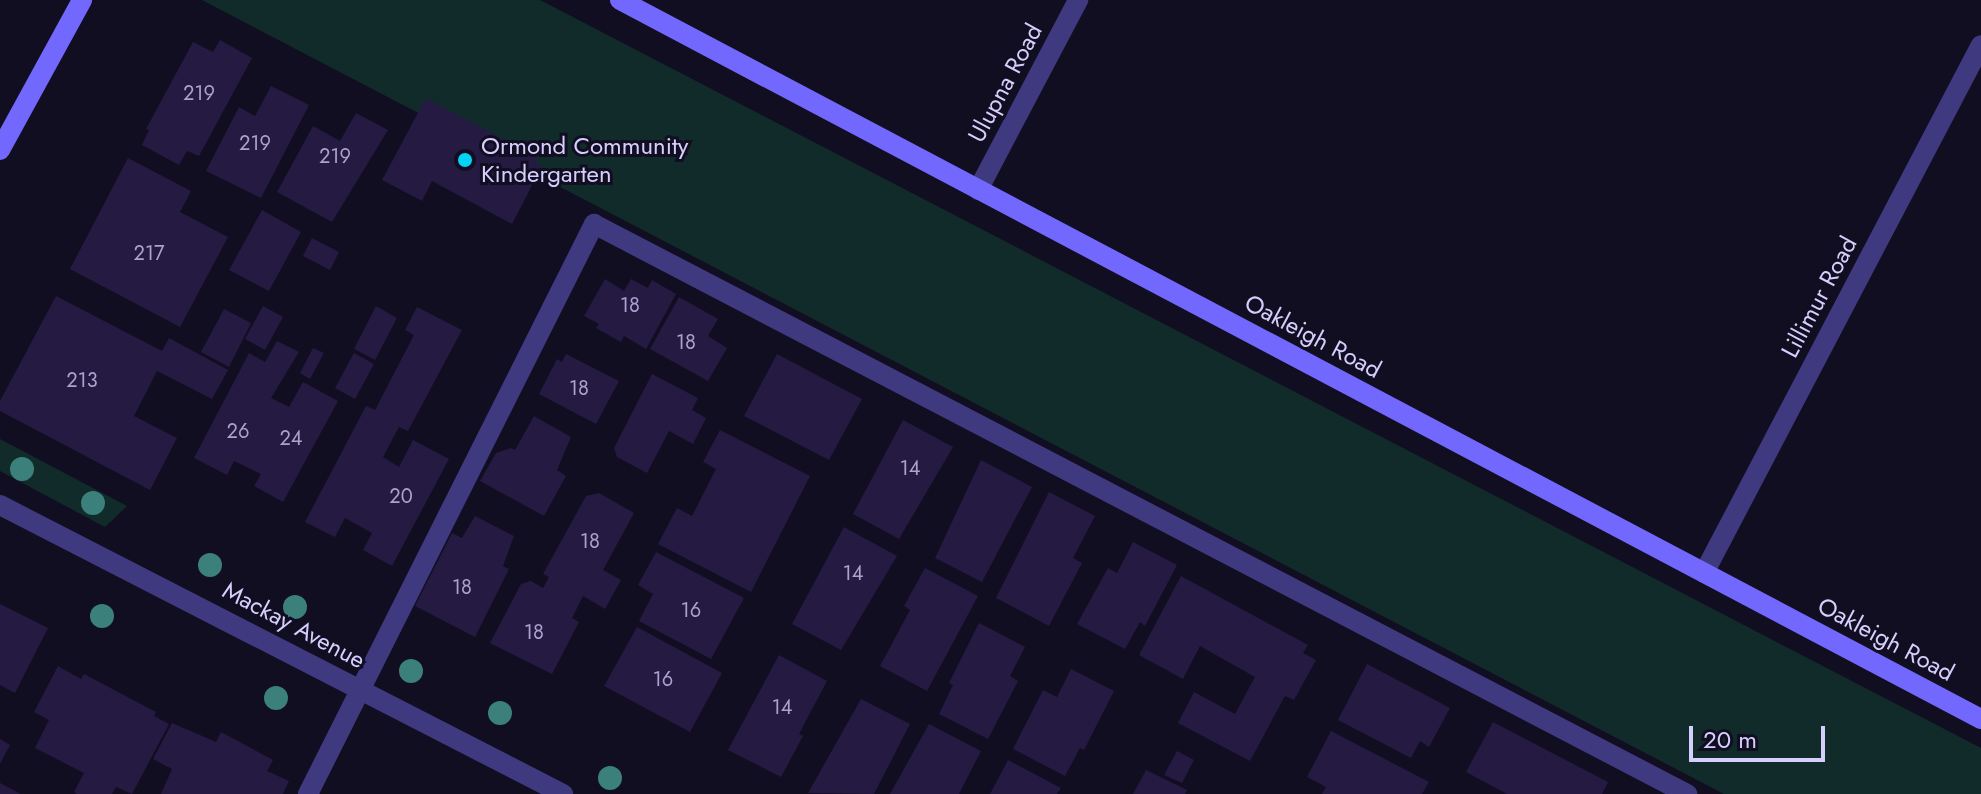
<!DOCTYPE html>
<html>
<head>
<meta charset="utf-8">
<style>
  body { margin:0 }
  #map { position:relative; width:1981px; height:794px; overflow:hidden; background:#120e21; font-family:Jost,sans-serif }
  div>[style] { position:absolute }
  .green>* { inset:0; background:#112b2b }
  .building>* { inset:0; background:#241a42 }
  .lane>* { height:20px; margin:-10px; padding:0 10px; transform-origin:10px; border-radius:10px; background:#3f3980 }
  .street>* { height:20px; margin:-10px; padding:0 10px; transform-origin:10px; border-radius:10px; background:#3f3980 }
  .secondary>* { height:20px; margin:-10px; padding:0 10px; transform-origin:10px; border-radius:10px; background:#7268fd }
  .trees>* { width:24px; height:24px; margin:-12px; border-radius:50%; background:#3b807a }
  .dots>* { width:22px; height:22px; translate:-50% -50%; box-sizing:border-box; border:4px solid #120e21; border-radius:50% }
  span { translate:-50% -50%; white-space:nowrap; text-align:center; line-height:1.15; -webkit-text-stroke:6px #120e21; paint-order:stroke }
  .number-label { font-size:20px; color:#aaa2cf }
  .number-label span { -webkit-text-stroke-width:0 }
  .street-label { font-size:24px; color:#d6cffe }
  .poi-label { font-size:24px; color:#d6cffe }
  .left { translate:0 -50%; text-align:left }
  .scale { position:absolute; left:1689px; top:726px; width:136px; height:36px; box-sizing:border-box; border:4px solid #d6cffe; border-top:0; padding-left:10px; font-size:24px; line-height:28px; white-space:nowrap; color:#d6cffe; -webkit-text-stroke:6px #120e21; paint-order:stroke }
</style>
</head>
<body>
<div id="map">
  <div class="green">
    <i style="clip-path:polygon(202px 0,540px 0,1981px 748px,1981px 794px,1724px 794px)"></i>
    <i style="clip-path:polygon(0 439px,127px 506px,105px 527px,0 471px)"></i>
  </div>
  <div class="building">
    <i style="clip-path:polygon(220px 40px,252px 58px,199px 156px,187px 151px,179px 165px,142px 145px,149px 130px,146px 129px,193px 42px,213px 52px)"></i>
    <i style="clip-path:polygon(271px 86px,309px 105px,261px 198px,206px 171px,239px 107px,255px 116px)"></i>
    <i style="clip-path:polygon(426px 98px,537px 157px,535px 162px,542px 166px,512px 224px,432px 181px,422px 201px,382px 180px)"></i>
    <i style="clip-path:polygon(356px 113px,388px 130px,332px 222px,277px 192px,313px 126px,340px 141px)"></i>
    <i style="clip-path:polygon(128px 158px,191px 191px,180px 212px,228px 237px,180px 327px,70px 269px)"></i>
    <i style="clip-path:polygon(262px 210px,301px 232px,269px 291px,229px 270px)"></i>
    <i style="clip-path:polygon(312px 238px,339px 252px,330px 270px,303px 256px)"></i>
    <i style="clip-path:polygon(605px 279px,624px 291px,631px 279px,648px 288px,652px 280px,676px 294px,646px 349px,624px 336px,621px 342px,596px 328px,599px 324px,584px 316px)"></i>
    <i style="clip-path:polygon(56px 296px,162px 351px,169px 338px,228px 370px,212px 399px,157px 371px,134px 416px,177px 438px,150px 490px,0 411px,0 401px)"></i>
    <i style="clip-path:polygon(679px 297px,718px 319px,708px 336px,727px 348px,708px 381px,650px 349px)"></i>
    <i style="clip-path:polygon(263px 306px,283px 317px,265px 350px,245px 339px)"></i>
    <i style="clip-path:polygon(376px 306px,397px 318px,375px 360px,354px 349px)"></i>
    <i style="clip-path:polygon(417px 307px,462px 330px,408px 431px,399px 427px,383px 457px,399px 467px,413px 440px,449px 459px,392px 566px,363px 550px,372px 533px,345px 518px,335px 537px,305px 522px,366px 406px,375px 410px,414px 335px,405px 330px)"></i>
    <i style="clip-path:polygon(224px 309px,251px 323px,229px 367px,201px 352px)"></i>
    <i style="clip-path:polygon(277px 341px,299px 352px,271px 398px,289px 407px,303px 382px,338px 401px,283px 502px,254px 486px,261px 474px,234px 461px,227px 475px,194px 458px,249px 353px,265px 362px)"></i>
    <i style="clip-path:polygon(313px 348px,324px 353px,310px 379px,300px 373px)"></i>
    <i style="clip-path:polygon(354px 353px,374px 364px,355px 399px,335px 388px)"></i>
    <i style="clip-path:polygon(566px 354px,619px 381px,596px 424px,539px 394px,557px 359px,562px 362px)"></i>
    <i style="clip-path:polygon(777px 354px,862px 399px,829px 460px,744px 416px)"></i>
    <i style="clip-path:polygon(652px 374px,698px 398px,692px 410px,706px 418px,693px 444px,669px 431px,647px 473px,617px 457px,614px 448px)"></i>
    <i style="clip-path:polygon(534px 416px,571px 437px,557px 470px,566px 476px,544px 516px,480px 481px,496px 453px,511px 448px,515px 450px)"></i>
    <i style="clip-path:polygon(903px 420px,953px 447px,899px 539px,853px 514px)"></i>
    <i style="clip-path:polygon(720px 430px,810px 476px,751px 592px,658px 544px,677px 508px,692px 516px,716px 469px,703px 462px)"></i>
    <i style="clip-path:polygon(981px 460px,1032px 487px,982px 582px,935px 558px)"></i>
    <i style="clip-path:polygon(1049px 492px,1095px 516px,1073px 558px,1082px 563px,1049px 626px,996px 598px)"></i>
    <i style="clip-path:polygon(599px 493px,634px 513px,603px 570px,621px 580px,605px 609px,583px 596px,572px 618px,579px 622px,552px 674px,490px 643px,521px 584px,531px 581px,543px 588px,549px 577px,543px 574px,586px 496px)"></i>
    <i style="clip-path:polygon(475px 516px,514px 536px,503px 566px,509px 569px,475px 637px,415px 606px,452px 533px,462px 538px)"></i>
    <i style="clip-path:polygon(844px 527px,897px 556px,841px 650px,792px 624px)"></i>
    <i style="clip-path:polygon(1133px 542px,1177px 565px,1145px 626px,1140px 622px,1125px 649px,1077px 624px,1108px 568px,1117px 573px)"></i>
    <i style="clip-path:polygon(656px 552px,744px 598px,711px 659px,639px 621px,653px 594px,638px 585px)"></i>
    <i style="clip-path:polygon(925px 568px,978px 596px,927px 691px,880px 666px,910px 610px,904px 606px)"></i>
    <i style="clip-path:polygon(1181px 576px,1308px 645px,1303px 653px,1316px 660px,1294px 700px,1285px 696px,1250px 761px,1178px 723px,1194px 692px,1235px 714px,1255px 677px,1200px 646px,1183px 679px,1139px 655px)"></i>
    <i style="clip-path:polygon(0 604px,48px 628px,15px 693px,0 685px)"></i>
    <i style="clip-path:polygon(979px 623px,1025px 647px,1010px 676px,1018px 681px,988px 739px,939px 714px,953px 685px,949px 683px)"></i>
    <i style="clip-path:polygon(637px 627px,722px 673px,690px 732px,604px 686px)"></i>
    <i style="clip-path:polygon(779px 655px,827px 681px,799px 734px,803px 736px,781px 777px,728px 750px)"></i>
    <i style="clip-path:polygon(1367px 664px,1450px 708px,1429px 747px,1420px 741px,1411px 758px,1338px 720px)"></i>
    <i style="clip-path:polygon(58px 666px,81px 679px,84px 674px,156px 712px,154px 716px,169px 724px,132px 794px,116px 787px,112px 794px,77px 794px,74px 792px,84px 773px,35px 748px,49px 720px,34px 712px)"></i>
    <i style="clip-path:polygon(1071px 669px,1114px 691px,1084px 750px,1080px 748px,1065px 776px,1013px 749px,1043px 690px,1057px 697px)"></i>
    <i style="clip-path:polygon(861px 699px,910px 724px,874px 794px,808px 793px)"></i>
    <i style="clip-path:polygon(1493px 722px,1608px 782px,1602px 794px,1507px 794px,1466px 772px)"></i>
    <i style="clip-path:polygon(172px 723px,216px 742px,221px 732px,273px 760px,267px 771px,289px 781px,283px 794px,161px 794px,172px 769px,153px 759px)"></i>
    <i style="clip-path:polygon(929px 724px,981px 751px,959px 794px,890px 794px)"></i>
    <i style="clip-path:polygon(1331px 731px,1429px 782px,1422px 794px,1322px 794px,1326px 787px,1307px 777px)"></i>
    <i style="clip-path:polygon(0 739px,10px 745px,0 764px)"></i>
    <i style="clip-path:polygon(1177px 751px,1194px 760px,1182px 783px,1164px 775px)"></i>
    <i style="clip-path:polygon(1008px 760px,1061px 788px,1057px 794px,990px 794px)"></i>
    <i style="clip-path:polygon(1146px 770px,1187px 790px,1185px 794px,1133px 794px)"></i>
    <i style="clip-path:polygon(0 783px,21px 794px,0 794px)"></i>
  </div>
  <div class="lane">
    <i style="left:308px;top:794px;width:638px;rotate:-63.35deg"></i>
    <i style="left:594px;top:224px;width:1233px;rotate:27.54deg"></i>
  </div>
  <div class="street">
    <i style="left:978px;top:190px;width:215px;rotate:-62.2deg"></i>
    <i style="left:0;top:505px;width:633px;rotate:27.17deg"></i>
    <i style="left:1704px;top:573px;width:596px;rotate:-62.32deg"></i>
  </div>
  <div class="secondary">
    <i style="left:620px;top:0;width:1539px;rotate:27.85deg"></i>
    <i style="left:0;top:150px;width:171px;rotate:-61.3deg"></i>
  </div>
  <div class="trees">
    <i style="left:22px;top:469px"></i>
    <i style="left:93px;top:503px"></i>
    <i style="left:210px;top:565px"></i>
    <i style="left:295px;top:607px"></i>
    <i style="left:102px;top:616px"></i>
    <i style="left:411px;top:671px"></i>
    <i style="left:276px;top:698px"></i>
    <i style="left:500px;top:713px"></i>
    <i style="left:610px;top:778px"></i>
  </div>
  <div class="dots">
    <i style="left:465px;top:160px;background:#04d3f5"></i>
  </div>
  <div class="number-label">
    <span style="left:199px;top:93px">219</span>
    <span style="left:255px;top:143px">219</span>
    <span style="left:335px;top:156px">219</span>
    <span style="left:149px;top:253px">217</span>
    <span style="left:630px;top:305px">18</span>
    <span style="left:686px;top:342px">18</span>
    <span style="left:82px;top:380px">213</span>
    <span style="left:579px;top:388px">18</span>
    <span style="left:238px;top:431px">26</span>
    <span style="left:291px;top:438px">24</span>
    <span style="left:910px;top:468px">14</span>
    <span style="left:401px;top:496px">20</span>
    <span style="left:590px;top:541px">18</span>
    <span style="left:853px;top:573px">14</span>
    <span style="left:462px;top:587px">18</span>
    <span style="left:691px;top:610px">16</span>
    <span style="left:534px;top:632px">18</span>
    <span style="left:663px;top:679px">16</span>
    <span style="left:782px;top:707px">14</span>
  </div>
  <div class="street-label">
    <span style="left:1005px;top:83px;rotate:-62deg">Ulupna Road</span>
    <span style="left:1819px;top:297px;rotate:-62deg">Lillimur Road</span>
    <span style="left:1313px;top:336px;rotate:28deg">Oakleigh Road</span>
    <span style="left:294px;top:625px;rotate:28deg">Mackay Avenue</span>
    <span style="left:1886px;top:639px;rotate:28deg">Oakleigh Road</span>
  </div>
  <div class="poi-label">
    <span class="left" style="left:481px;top:160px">Ormond Community<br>Kindergarten</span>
  </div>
  <div class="scale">20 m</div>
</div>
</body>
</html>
